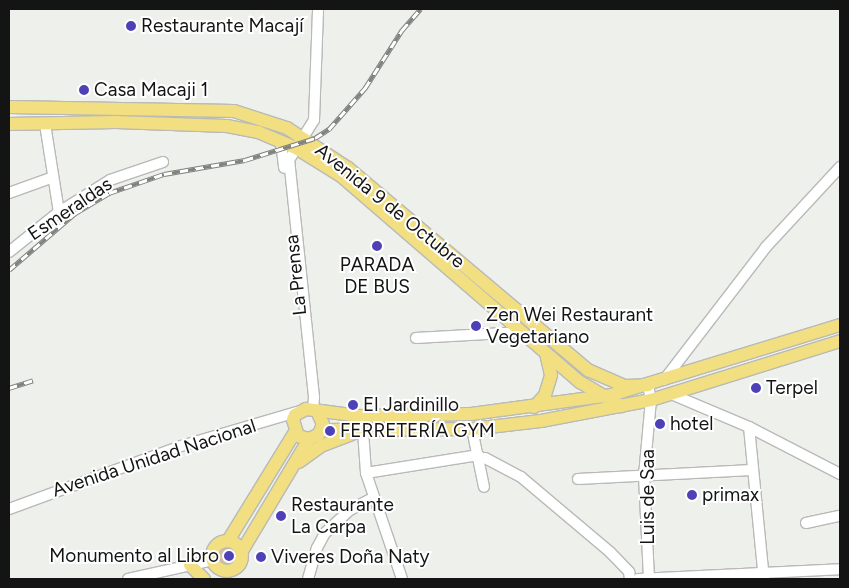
<!DOCTYPE html>
<html>
<head>
<meta charset="utf-8">
<style>
  body { margin:0 }
  #map { position:relative; width:849px; height:588px; overflow:hidden; background:#eef0ec; font-family:Figtree,sans-serif }
  div>[style] { position:absolute }
  .green>* { inset:0; background:#d6bda5 }
  .round { border-radius:50% }
  .roads { filter:drop-shadow(1px 0 #b9bab7) drop-shadow(-1px 0 #b9bab7) drop-shadow(0 1px #b9bab7) drop-shadow(0 -1px #b9bab7) }
  .minor>* { height:10px; margin:-5px; padding:0 5px; transform-origin:5px; border-radius:5px; background:#fff }
  .major>* { height:12px; margin:-6px; padding:0 6px; transform-origin:6px; border-radius:6px; background:#f1df82 }
  .major>.ring { margin:-6px; padding:0; box-sizing:content-box; background:none; border:12px solid #f1df82; border-radius:50% }
  .rail>* { height:4.5px; margin-top:-2.25px; transform-origin:0; background:repeating-linear-gradient(90deg,#fff 0 8px,#80827f 0 16px); box-sizing:border-box; border-block:1px solid #80827f }
  .dots>* { width:14px; height:14px; translate:-50% -50%; box-sizing:border-box; border:2px solid #fff; border-radius:50% }
  span { translate:-50% -50%; white-space:nowrap; text-align:center; line-height:1.15; -webkit-text-stroke:4px #fff; paint-order:stroke }
  .poi-label { font-size:19px; color:#131413 }
  .left { translate:0 -50%; text-align:left }
  .right { translate:-100% -50%; text-align:right }
  .street-label { font-size:19px; color:#131413 }
  .frame { position:absolute; inset:0; border:10px solid #131413; pointer-events:none }
</style>
</head>
<body>
<div id="map">
  <div class="green">
    <i class="round" style="left:215px;top:542px;width:26px;height:26px"></i>
  </div>
  <div class="roads">
    <div class="minor">
      <i style="left:45px;top:124px;width:89px;rotate:81deg"></i>
      <i style="left:281px;top:142px;width:26px;rotate:83deg"></i>
      <i style="left:9px;top:193px;width:45px;rotate:-19.7deg"></i>
      <i style="left:9px;top:252px;width:64px;rotate:-38.7deg"></i>
      <i style="left:59px;top:212px;width:60px;rotate:-32.1deg"></i>
      <i style="left:110px;top:180px;width:56px;rotate:-18.8deg"></i>
      <i style="left:416px;top:338px;width:106px;rotate:-3.2deg"></i>
      <i style="left:664px;top:380px;width:168px;rotate:-52.5deg"></i>
      <i style="left:766px;top:247px;width:109px;rotate:-47.2deg"></i>
      <i style="left:648px;top:385px;width:15px;rotate:79deg"></i>
      <i style="left:651px;top:400px;width:76px;rotate:95.3deg"></i>
      <i style="left:644px;top:476px;width:103px;rotate:87.2deg"></i>
      <i style="left:671px;top:394px;width:85px;rotate:22.9deg"></i>
      <i style="left:749px;top:427px;width:102px;rotate:27.3deg"></i>
      <i style="left:313px;top:409px;width:12px;rotate:-85deg"></i>
      <i style="left:314px;top:397px;width:238px;rotate:-96deg"></i>
      <i style="left:289px;top:160px;width:47px;rotate:-58deg"></i>
      <i style="left:314px;top:120px;width:111px;rotate:-87.9deg"></i>
      <i style="left:749px;top:427px;width:153px;rotate:84.4deg"></i>
      <i style="left:472px;top:429px;width:59px;rotate:78.3deg"></i>
      <i style="left:363px;top:431px;width:42px;rotate:85.9deg"></i>
      <i style="left:366px;top:473px;width:112px;rotate:71.2deg"></i>
      <i style="left:479px;top:459px;width:6px;rotate:-9deg"></i>
      <i style="left:485px;top:458px;width:41px;rotate:27.8deg"></i>
      <i style="left:521px;top:477px;width:116px;rotate:40.1deg"></i>
      <i style="left:610px;top:552px;width:28px;rotate:46deg"></i>
      <i style="left:629px;top:572px;width:7px;rotate:82deg"></i>
      <i style="left:366px;top:473px;width:114px;rotate:-9.1deg"></i>
      <i style="left:578px;top:479px;width:174px;rotate:-3deg"></i>
      <i style="left:9px;top:509px;width:183px;rotate:-20.1deg"></i>
      <i style="left:181px;top:446px;width:124px;rotate:-16.4deg"></i>
      <i style="left:806px;top:523px;width:35px;rotate:-12deg"></i>
      <i style="left:128px;top:579px;width:87px;rotate:-12.6deg"></i>
      <i style="left:308px;top:579px;width:32px;rotate:-74deg"></i>
      <i style="left:317px;top:548px;width:17px;rotate:-62deg"></i>
      <i style="left:325px;top:533px;width:34px;rotate:-43deg"></i>
      <i style="left:350px;top:510px;width:27px;rotate:-28deg"></i>
      <i style="left:638px;top:579px;width:202px;rotate:-2.8deg"></i>
    </div>
    <div class="major">
      <i style="left:9px;top:107px;width:225px;rotate:1deg"></i>
      <i style="left:234px;top:111px;width:56px;rotate:17.8deg"></i>
      <i style="left:287px;top:128px;width:73px;rotate:33.3deg"></i>
      <i style="left:348px;top:168px;width:314px;rotate:40.1deg"></i>
      <i style="left:588px;top:370px;width:40px;rotate:23.4deg"></i>
      <i style="left:625px;top:386px;width:23px;rotate:-2deg"></i>
      <i style="left:9px;top:124px;width:107px;rotate:-1.1deg"></i>
      <i style="left:116px;top:122px;width:111px;rotate:2.1deg"></i>
      <i style="left:227px;top:126px;width:32px;rotate:11deg"></i>
      <i style="left:258px;top:132px;width:41px;rotate:22.8deg"></i>
      <i style="left:296px;top:148px;width:53px;rotate:31.9deg"></i>
      <i style="left:341px;top:176px;width:316px;rotate:40.8deg"></i>
      <i style="left:580px;top:382px;width:48px;rotate:30.3deg"></i>
      <i style="left:534px;top:407px;width:16px;rotate:-47deg"></i>
      <i style="left:545px;top:395px;width:21px;rotate:-73deg"></i>
      <i style="left:551px;top:375px;width:22px;rotate:-103deg"></i>
      <i style="left:318px;top:413px;width:12px;rotate:66deg"></i>
      <i style="left:323px;top:424px;width:11px;rotate:112deg"></i>
      <i style="left:319px;top:434px;width:11px;rotate:153deg"></i>
      <i style="left:309px;top:439px;width:11px;rotate:-165deg"></i>
      <i style="left:298px;top:436px;width:17px;rotate:-107deg"></i>
      <i style="left:293px;top:420px;width:5px;rotate:-68deg"></i>
      <i style="left:295px;top:415px;width:13px;rotate:-29deg"></i>
      <i style="left:306px;top:409px;width:53px;rotate:7.5deg"></i>
      <i style="left:359px;top:416px;width:112px;rotate:-1deg"></i>
      <i style="left:471px;top:414px;width:141px;rotate:-7.7deg"></i>
      <i style="left:611px;top:395px;width:239px;rotate:-17deg"></i>
      <i style="left:322px;top:430px;width:150px;rotate:-0.4deg"></i>
      <i style="left:472px;top:429px;width:69px;rotate:-6.6deg"></i>
      <i style="left:541px;top:421px;width:112px;rotate:-10.8deg"></i>
      <i style="left:651px;top:400px;width:198px;rotate:-17.3deg"></i>
      <i style="left:299px;top:462px;width:27px;rotate:-36deg"></i>
      <i style="left:321px;top:446px;width:33px;rotate:-21deg"></i>
      <i class="ring" style="left:212px;top:541px;width:18px;height:18px"></i>
      <i style="left:228px;top:541px;width:128px;rotate:-58.4deg"></i>
      <i style="left:242px;top:551px;width:131px;rotate:-59.1deg"></i>
      <i style="left:190px;top:565px;width:20px;rotate:45deg"></i>
    </div>
  </div>
  <div class="rail">
    <i style="left:9px;top:270px;width:86px;rotate:-40.7deg"></i>
    <i style="left:74px;top:214px;width:41px;rotate:-31deg"></i>
    <i style="left:109px;top:193px;width:58px;rotate:-19.1deg"></i>
    <i style="left:164px;top:174px;width:82px;rotate:-9.8deg"></i>
    <i style="left:245px;top:160px;width:73px;rotate:-17.4deg"></i>
    <i style="left:315px;top:138px;width:17px;rotate:-33deg"></i>
    <i style="left:329px;top:129px;width:55px;rotate:-48.7deg"></i>
    <i style="left:365px;top:88px;width:69px;rotate:-57.5deg"></i>
    <i style="left:402px;top:30px;width:28px;rotate:-49deg"></i>
    <i style="left:9px;top:388px;width:25px;rotate:-18deg"></i>
  </div>
  <div class="dots">
    <i style="left:131px;top:26px;background:#4e40b7"></i>
    <i style="left:84px;top:90px;background:#4e40b7"></i>
    <i style="left:377px;top:246px;background:#4e40b7"></i>
    <i style="left:476px;top:326px;background:#4e40b7"></i>
    <i style="left:756px;top:388px;background:#4e40b7"></i>
    <i style="left:353px;top:405px;background:#4e40b7"></i>
    <i style="left:660px;top:424px;background:#4e40b7"></i>
    <i style="left:330px;top:431px;background:#4e40b7"></i>
    <i style="left:692px;top:495px;background:#4e40b7"></i>
    <i style="left:281px;top:516px;background:#4e40b7"></i>
    <i style="left:229px;top:556px;background:#4e40b7"></i>
    <i style="left:261px;top:557px;background:#4e40b7"></i>
  </div>
  <div class="poi-label">
    <span class="left" style="left:141px;top:26px">Restaurante Macají</span>
    <span class="left" style="left:94px;top:90px">Casa Macaji 1</span>
    <span style="left:377px;top:276px">PARADA<br>DE BUS</span>
    <span class="left" style="left:486px;top:326px">Zen Wei Restaurant<br>Vegetariano</span>
    <span class="left" style="left:766px;top:388px">Terpel</span>
    <span class="left" style="left:363px;top:405px">El Jardinillo</span>
    <span class="left" style="left:670px;top:424px">hotel</span>
    <span class="left" style="left:340px;top:431px">FERRETERÍA GYM</span>
    <span class="left" style="left:702px;top:495px">primax</span>
    <span class="left" style="left:291px;top:516px">Restaurante<br>La Carpa</span>
    <span class="right" style="left:219px;top:556px">Monumento al Libro</span>
    <span class="left" style="left:271px;top:557px">Viveres Doña Naty</span>
  </div>
  <div class="street-label">
    <span style="left:390px;top:206px;rotate:39deg">Avenida 9 de Octubre</span>
    <span style="left:70px;top:209px;rotate:-34deg">Esmeraldas</span>
    <span style="left:296px;top:275px;rotate:-96deg">La Prensa</span>
    <span style="left:154px;top:458px;rotate:-18deg">Avenida Unidad Nacional</span>
    <span style="left:648px;top:497px;rotate:-90deg">Luis de Saa</span>
  </div>
  <div class="frame"></div>
</div>
</body>
</html>
